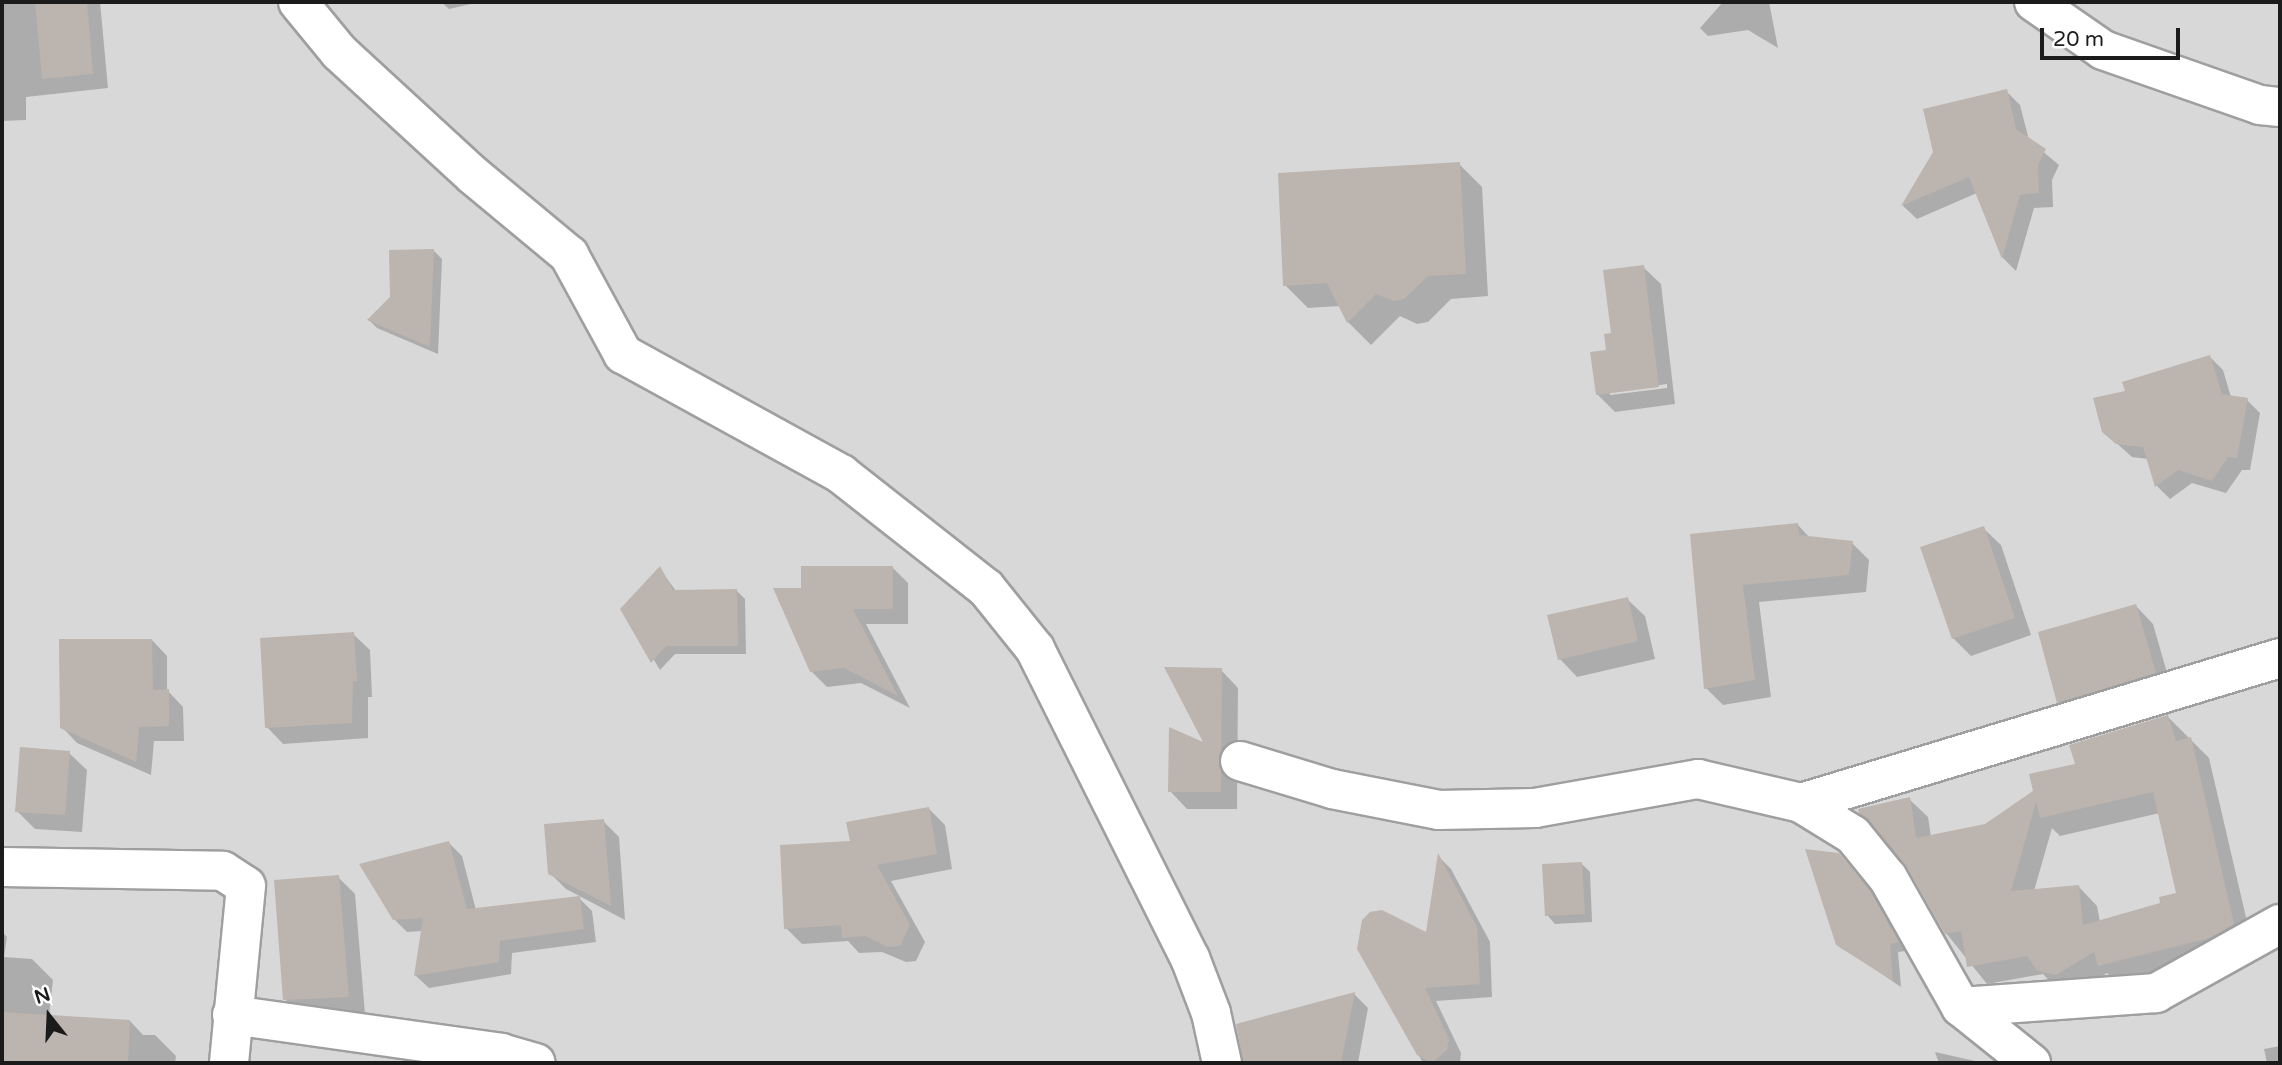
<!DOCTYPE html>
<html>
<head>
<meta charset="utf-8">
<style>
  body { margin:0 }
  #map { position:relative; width:2282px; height:1065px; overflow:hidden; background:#ece8e1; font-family:"Varela Round",sans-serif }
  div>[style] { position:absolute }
  .residential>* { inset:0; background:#d9d8d8 }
  .shadow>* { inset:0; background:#0003 }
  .building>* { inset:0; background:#bcb4ae }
  .roads { filter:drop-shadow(2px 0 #9f9f9f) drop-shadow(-2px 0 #9f9f9f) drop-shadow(0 2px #9f9f9f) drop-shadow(0 -2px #9f9f9f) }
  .minor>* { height:38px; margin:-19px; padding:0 19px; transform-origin:19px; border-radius:19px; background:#fff }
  span { translate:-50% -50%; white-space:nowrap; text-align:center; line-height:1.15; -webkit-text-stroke:5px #fff; paint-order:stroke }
  .frame { position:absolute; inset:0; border:4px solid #1b1b1b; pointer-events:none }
  .north { position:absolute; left:14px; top:981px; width:70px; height:70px; -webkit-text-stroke:5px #fff; paint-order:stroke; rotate:342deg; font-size:19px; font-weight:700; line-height:28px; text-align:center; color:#1b1b1b }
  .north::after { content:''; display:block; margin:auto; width:24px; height:32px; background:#1b1b1b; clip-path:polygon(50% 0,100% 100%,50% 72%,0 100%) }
  .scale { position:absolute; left:2040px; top:28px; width:140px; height:32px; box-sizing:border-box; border:4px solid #1b1b1b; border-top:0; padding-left:9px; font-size:21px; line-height:24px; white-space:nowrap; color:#1b1b1b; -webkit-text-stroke:5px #fff; paint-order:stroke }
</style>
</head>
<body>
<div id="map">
  <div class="residential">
    <i style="clip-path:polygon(2px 2px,2280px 2px,2280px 1063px,2px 1063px)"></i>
  </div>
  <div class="shadow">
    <i style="clip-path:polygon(2px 2px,100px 2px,108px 88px,26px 97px,26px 120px,2px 121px)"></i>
    <i style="clip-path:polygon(441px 2px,480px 2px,449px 9px)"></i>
    <i style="clip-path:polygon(1723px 2px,1769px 2px,1778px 48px,1748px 30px,1708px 36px,1700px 28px)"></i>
    <i style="clip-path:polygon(2006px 91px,2020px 105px,2029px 140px,2059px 165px,2052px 180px,2053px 207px,2034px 208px,2016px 271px,2003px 258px,1977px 193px,1917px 219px,1903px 206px,1935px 152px)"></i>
    <i style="clip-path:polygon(1459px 164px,1482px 187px,1488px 296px,1451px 299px,1428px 322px,1417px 324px,1400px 316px,1371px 345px,1348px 322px,1340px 306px,1308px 308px,1285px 285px)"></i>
    <i style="clip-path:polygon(434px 251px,442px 259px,438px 354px,377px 328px,369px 320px)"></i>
    <i style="clip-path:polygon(evenodd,1643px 267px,1661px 284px,1675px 404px,1615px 412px,1597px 394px,1613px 335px,1643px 267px,1667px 384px,1667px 388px,1610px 395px,1610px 392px,1667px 384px)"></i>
    <i style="clip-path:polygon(2210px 357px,2223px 370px,2231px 397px,2247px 400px,2260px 413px,2250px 470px,2242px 470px,2226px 493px,2192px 483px,2170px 499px,2157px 486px,2148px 459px,2132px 457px,2103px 431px,2127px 393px)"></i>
    <i style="clip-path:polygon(1798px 525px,1810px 538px,1852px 543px,1869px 560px,1866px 592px,1759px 602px,1771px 697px,1723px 705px,1706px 688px,1692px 536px)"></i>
    <i style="clip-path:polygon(1983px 528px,2001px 545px,2031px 635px,1971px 656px,1953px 638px)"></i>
    <i style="clip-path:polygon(892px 567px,908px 583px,908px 624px,866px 624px,910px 708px,861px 683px,827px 687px,811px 671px,803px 590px)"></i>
    <i style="clip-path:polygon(660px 569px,676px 591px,736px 590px,745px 599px,746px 654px,675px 654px,660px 670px,623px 609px)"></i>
    <i style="clip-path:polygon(1627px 599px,1645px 616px,1655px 659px,1577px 677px,1560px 659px)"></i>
    <i style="clip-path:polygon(2136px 606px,2153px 624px,2172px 690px,2076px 719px,2059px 702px)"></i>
    <i style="clip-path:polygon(353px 634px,370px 650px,372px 697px,368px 697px,368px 738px,283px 744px,267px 727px)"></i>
    <i style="clip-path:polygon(152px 640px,167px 656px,167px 690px,183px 707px,184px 741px,154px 741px,151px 775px,77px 743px,62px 727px)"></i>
    <i style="clip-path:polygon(1221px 670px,1238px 688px,1237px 809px,1187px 809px,1170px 791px,1207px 746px)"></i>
    <i style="clip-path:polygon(evenodd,2168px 717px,2209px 758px,2252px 943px,2229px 956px,2118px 984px,2107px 973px,2075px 993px,2057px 989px,2043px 974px,1987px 984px,1946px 933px,1907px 863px,1909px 799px,1928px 817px,1931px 837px,1985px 826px,2077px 765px,2168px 717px,2160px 813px,2178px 894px,2162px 904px,2100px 922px,2097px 906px,2079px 887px,2034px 891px,2052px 828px,2060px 836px,2160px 813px)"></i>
    <i style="clip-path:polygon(69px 753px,87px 770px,82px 832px,35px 829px,17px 811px)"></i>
    <i style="clip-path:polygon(929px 809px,945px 825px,952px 869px,891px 881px,925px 942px,916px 961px,906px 962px,882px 952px,859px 953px,848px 941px,802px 944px,786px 928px)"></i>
    <i style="clip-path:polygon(603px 821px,619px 837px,625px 920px,566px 889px,550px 873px)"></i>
    <i style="clip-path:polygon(449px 843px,462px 856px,476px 910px,579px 898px,592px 911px,596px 942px,512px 953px,511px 974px,429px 988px,416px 976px,423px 931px,407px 932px,394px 919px)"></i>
    <i style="clip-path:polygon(1439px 857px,1451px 869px,1490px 942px,1492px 997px,1436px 1001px,1461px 1053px,1460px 1063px,1423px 1063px,1359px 949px,1428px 935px)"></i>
    <i style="clip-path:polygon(1581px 863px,1590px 872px,1592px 922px,1555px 924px,1547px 915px)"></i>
    <i style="clip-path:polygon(1848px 864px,1878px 901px,1906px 951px,1898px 952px,1901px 987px,1837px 944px)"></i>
    <i style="clip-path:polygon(338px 877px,355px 894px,365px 1014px,302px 1017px,285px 999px)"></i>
    <i style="clip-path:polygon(2px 932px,7px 937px,4px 957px,32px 959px,53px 980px,49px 1017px,130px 1021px,143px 1035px,155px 1035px,176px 1056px,175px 1063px,2px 1063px)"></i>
    <i style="clip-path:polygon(1354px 994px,1368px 1008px,1358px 1063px,1252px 1063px,1242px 1045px)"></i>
    <i style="clip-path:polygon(2280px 1046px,2280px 1063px,2267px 1063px,2264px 1049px)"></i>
    <i style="clip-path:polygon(1935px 1052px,1984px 1063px,1939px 1063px)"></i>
  </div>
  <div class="building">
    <i style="clip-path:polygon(35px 2px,87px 2px,93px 74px,42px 79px)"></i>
    <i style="clip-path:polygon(2007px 89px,2016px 129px,2046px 149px,2038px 165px,2039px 193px,2020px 195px,2002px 259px,1969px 177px,1901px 206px,1933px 152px,1923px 109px)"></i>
    <i style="clip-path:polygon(1460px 162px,1466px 274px,1428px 276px,1404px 299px,1393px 301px,1376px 294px,1347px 323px,1327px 283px,1283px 286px,1278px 173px)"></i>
    <i style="clip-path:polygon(434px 249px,430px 347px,367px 320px,390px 297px,389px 250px)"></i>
    <i style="clip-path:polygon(1644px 265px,1659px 387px,1596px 395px,1590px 352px,1606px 350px,1604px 334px,1611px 333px,1603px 270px)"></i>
    <i style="clip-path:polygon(2210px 355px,2222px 394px,2248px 398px,2237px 458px,2228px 457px,2212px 481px,2178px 470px,2155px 487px,2143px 447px,2116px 444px,2102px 432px,2093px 398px,2125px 391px,2122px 382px)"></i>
    <i style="clip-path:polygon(1798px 523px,1799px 535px,1853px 541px,1849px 575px,1743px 585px,1755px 680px,1704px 689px,1690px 534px)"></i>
    <i style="clip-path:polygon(1984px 526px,2015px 618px,1952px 639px,1920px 547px)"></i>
    <i style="clip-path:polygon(660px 566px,673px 590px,737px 589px,738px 646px,666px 646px,651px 663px,620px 609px)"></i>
    <i style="clip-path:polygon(801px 566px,893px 566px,893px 609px,853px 609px,898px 696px,844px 668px,810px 672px,773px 588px,801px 588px)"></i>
    <i style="clip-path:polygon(1628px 597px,1638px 641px,1558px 660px,1547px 615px)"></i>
    <i style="clip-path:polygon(2136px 604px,2156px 673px,2057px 703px,2038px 632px)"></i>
    <i style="clip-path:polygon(354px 632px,357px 681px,353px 681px,352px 723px,265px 728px,260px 638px)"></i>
    <i style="clip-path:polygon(59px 639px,152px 639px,153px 690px,169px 689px,169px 726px,139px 727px,136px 762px,60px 728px)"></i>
    <i style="clip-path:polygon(1164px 667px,1222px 668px,1221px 792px,1168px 792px,1169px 727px,1203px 742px)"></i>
    <i style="clip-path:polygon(evenodd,2168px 715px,2176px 741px,2191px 737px,2234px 924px,2210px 938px,2098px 966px,2094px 952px,2056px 975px,2037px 971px,2027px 956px,1967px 967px,1961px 931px,1945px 934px,1905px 864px,1859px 813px,1858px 809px,1910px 797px,1916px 838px,1985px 824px,2033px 791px,2029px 774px,2075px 764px,2069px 745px,2168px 715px,2153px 792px,2176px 893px,2159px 897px,2160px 903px,2083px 925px,2079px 885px,2011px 891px,2036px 802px,2040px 818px,2153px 792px)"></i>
    <i style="clip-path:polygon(20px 747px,70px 751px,65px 815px,15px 812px)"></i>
    <i style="clip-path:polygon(929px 807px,937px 854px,877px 865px,910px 925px,900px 946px,888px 947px,865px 936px,842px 938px,841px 925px,784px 929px,780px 845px,850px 841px,846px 822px)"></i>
    <i style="clip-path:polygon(604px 819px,611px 906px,548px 874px,544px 824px)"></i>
    <i style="clip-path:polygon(449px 841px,467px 909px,580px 896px,584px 929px,500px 941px,499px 962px,414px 976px,423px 918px,393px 920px,359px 864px)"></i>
    <i style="clip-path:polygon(1805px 849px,1839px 853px,1870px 890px,1899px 942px,1890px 944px,1893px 981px,1836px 945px)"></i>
    <i style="clip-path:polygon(1438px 853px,1477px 927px,1480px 984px,1425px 988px,1449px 1039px,1447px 1050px,1432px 1063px,1417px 1055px,1357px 949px,1362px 920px,1370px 912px,1382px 910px,1426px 932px)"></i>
    <i style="clip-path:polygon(1582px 862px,1585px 914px,1545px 916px,1542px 864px)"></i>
    <i style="clip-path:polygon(339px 875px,349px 997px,283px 1000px,274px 880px)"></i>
    <i style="clip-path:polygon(1355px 992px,1341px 1063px,1243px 1063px,1236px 1024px)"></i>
    <i style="clip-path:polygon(2px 1012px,130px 1020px,128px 1063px,2px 1063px)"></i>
  </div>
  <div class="roads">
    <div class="minor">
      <i style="left:298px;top:2px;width:65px;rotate:50.6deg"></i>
      <i style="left:339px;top:52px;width:183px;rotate:42.6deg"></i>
      <i style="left:474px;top:176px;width:124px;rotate:39.7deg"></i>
      <i style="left:569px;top:255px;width:113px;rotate:61.4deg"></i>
      <i style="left:623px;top:354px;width:249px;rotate:28.8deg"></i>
      <i style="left:841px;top:474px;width:184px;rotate:38.2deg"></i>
      <i style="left:986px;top:588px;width:78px;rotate:51.2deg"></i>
      <i style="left:1035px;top:649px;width:346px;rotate:63.4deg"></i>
      <i style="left:1190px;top:958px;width:59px;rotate:69.1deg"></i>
      <i style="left:1211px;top:1013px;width:51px;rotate:77.6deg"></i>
      <i style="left:2034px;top:2px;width:84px;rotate:34.8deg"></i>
      <i style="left:2103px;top:50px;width:166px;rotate:19.3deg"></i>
      <i style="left:2260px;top:105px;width:20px;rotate:6deg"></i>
      <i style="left:1240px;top:761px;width:96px;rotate:16.9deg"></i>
      <i style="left:1332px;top:789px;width:109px;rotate:11.1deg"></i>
      <i style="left:1439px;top:810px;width:96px;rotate:-1.2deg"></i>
      <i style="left:1535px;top:808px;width:166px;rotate:-10.1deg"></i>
      <i style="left:1698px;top:779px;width:106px;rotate:13.1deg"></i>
      <i style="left:1801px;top:803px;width:61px;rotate:31.6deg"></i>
      <i style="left:1853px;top:835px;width:55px;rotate:50.9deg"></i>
      <i style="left:1888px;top:878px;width:148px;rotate:60.5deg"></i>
      <i style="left:1961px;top:1007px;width:90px;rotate:38.7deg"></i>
      <i style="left:1801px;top:803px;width:500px;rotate:-16.84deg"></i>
      <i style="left:2px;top:867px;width:221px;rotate:1deg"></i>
      <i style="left:223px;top:871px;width:27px;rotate:33deg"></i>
      <i style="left:246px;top:886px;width:178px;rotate:95.5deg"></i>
      <i style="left:1961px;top:1007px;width:196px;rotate:-4.1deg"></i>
      <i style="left:2156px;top:993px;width:142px;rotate:-29.1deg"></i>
      <i style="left:232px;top:1015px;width:272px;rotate:8deg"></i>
      <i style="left:501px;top:1053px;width:36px;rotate:16deg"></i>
    </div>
  </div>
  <div class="frame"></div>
  <div class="north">N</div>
  <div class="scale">20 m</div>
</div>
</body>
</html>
